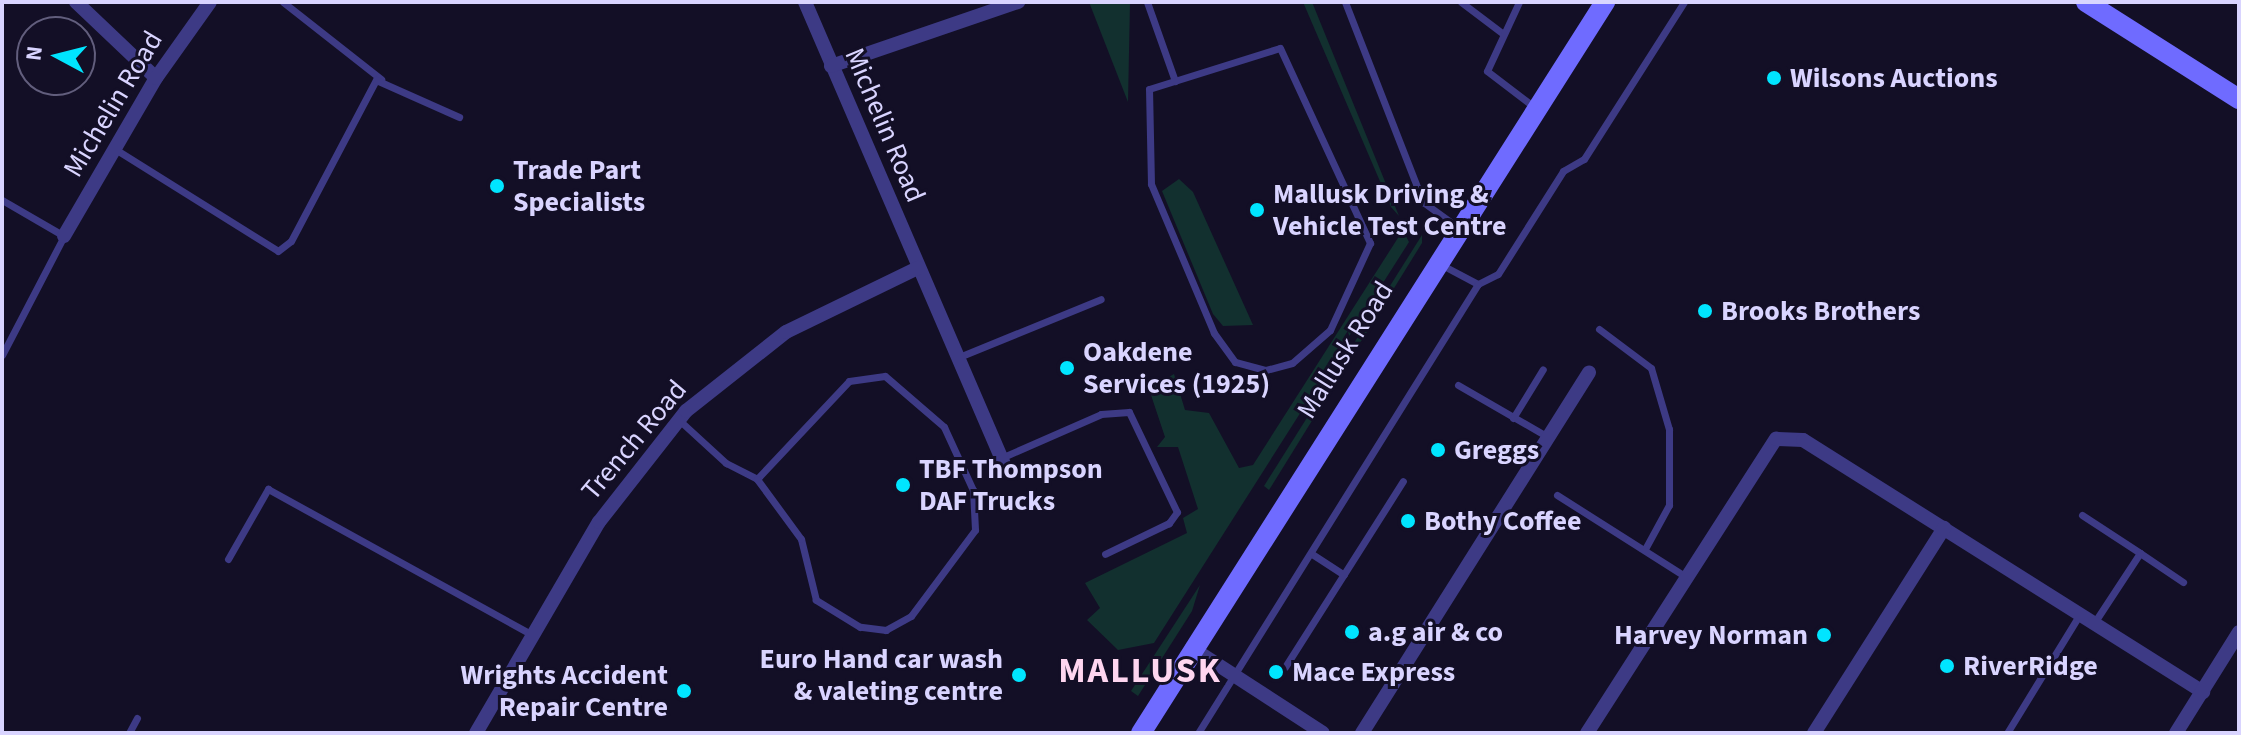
<!DOCTYPE html>
<html>
<head>
<meta charset="utf-8">
<style>
  body { margin:0 }
  #map { position:relative; width:2241px; height:735px; overflow:hidden; background:#130f26; font-family:"Source Sans 3",sans-serif }
  div>[style] { position:absolute }
  .green>* { inset:0; background:#12302f }
  .lane>* { height:7px; margin:-3.5px; padding:0 3.5px; transform-origin:3.5px; border-radius:3.5px; background:#3d3a85 }
  .street>* { height:14px; margin:-7px; padding:0 7px; transform-origin:7px; border-radius:7px; background:#3d3a85 }
  .secondary>* { height:20px; margin:-10px; padding:0 10px; transform-origin:10px; border-radius:10px; background:#6f6bff }
  .dots>* { width:22px; height:22px; translate:-50% -50%; box-sizing:border-box; border:4px solid #130f26; border-radius:50% }
  span { translate:-50% -50%; white-space:nowrap; text-align:center; line-height:1.15; -webkit-text-stroke:6px #130f26; paint-order:stroke }
  .poi-label { font-size:28px; color:#d9d4ff; font-weight:700 }
  .left { translate:0 -50%; text-align:left }
  .right { translate:-100% -50%; text-align:right }
  .street-label { font-size:28px; color:#d9d4ff }
  .district-label { font-size:36px; color:#ffd6f0; font-weight:700; letter-spacing:2px }
  .frame { position:absolute; inset:0; border:4px solid #d9d4ff; pointer-events:none }
  .north { position:absolute; left:16px; top:16px; width:80px; height:80px; box-sizing:border-box; background:#130f26; border:2px solid #625e7d; border-radius:50%; rotate:277deg; font-size:22px; font-weight:700; line-height:32px; text-align:center; color:#d9d4ff }
  .north::after { content:''; display:block; margin:auto; width:28px; height:36px; background:#00e5ff; clip-path:polygon(50% 0,100% 100%,50% 72%,0 100%) }
</style>
</head>
<body>
<div id="map">
  <div class="green">
    <i style="clip-path:polygon(1089px 2px,1130px 2px,1128px 102px)"></i>
    <i style="clip-path:polygon(1303px 2px,1312px 2px,1399px 216px,1391px 207px)"></i>
    <i style="clip-path:polygon(1179px 179px,1193px 192px,1253px 325px,1223px 326px,1213px 314px,1162px 191px)"></i>
    <i style="clip-path:polygon(1403px 230px,1409px 242px,1154px 643px,1118px 650px,1087px 620px,1100px 608px,1085px 583px,1187px 533px,1183px 518px,1198px 509px,1178px 447px,1157px 447px,1165px 437px,1149px 389px,1174px 374px,1185px 410px,1209px 413px,1239px 468px,1253px 465px)"></i>
    <i style="clip-path:polygon(1422px 235px,1422px 243px,1269px 490px,1264px 486px)"></i>
    <i style="clip-path:polygon(1200px 585px,1192px 611px,1138px 696px,1131px 691px)"></i>
  </div>
  <div class="lane">
    <i style="left:283px;top:2px;width:125px;rotate:38.2deg"></i>
    <i style="left:1147px;top:2px;width:84px;rotate:70.5deg"></i>
    <i style="left:1345px;top:2px;width:215px;rotate:68.7deg"></i>
    <i style="left:1423px;top:202px;width:41px;rotate:36deg"></i>
    <i style="left:1461px;top:2px;width:51px;rotate:37.1deg"></i>
    <i style="left:1519px;top:2px;width:76px;rotate:114.9deg"></i>
    <i style="left:1487px;top:71px;width:58px;rotate:37.3deg"></i>
    <i style="left:1280px;top:48px;width:215px;rotate:65.2deg"></i>
    <i style="left:1370px;top:243px;width:96px;rotate:114.7deg"></i>
    <i style="left:1330px;top:330px;width:50px;rotate:139deg"></i>
    <i style="left:1292px;top:363px;width:28px;rotate:165deg"></i>
    <i style="left:1265px;top:370px;width:31px;rotate:-165deg"></i>
    <i style="left:1235px;top:362px;width:36px;rotate:-126deg"></i>
    <i style="left:1214px;top:333px;width:162px;rotate:-112.9deg"></i>
    <i style="left:1151px;top:184px;width:95px;rotate:-91.2deg"></i>
    <i style="left:1149px;top:89px;width:137px;rotate:-17.4deg"></i>
    <i style="left:115px;top:149px;width:192px;rotate:32deg"></i>
    <i style="left:278px;top:251px;width:16px;rotate:-38deg"></i>
    <i style="left:291px;top:241px;width:182px;rotate:-62.2deg"></i>
    <i style="left:376px;top:80px;width:91px;rotate:24deg"></i>
    <i style="left:2px;top:200px;width:72px;rotate:30.1deg"></i>
    <i style="left:64px;top:236px;width:134px;rotate:117.5deg"></i>
    <i style="left:1440px;top:264px;width:43px;rotate:27.8deg"></i>
    <i style="left:1478px;top:284px;width:22px;rotate:-27deg"></i>
    <i style="left:1498px;top:274px;width:122px;rotate:-57.7deg"></i>
    <i style="left:1563px;top:171px;width:24px;rotate:-30deg"></i>
    <i style="left:1584px;top:159px;width:186px;rotate:-57.5deg"></i>
    <i style="left:1599px;top:329px;width:65px;rotate:36.9deg"></i>
    <i style="left:1651px;top:368px;width:64px;rotate:73.6deg"></i>
    <i style="left:1669px;top:429px;width:76px;rotate:90deg"></i>
    <i style="left:1669px;top:505px;width:50px;rotate:118.6deg"></i>
    <i style="left:959px;top:357px;width:153px;rotate:-22.2deg"></i>
    <i style="left:1458px;top:385px;width:104px;rotate:30deg"></i>
    <i style="left:1513px;top:418px;width:57px;rotate:-58.5deg"></i>
    <i style="left:679px;top:420px;width:64px;rotate:42.5deg"></i>
    <i style="left:726px;top:463px;width:35px;rotate:27deg"></i>
    <i style="left:757px;top:479px;width:134px;rotate:-46.8deg"></i>
    <i style="left:849px;top:381px;width:36px;rotate:-8deg"></i>
    <i style="left:885px;top:376px;width:78px;rotate:40.8deg"></i>
    <i style="left:944px;top:427px;width:69px;rotate:65.3deg"></i>
    <i style="left:973px;top:490px;width:40px;rotate:87.1deg"></i>
    <i style="left:975px;top:530px;width:107px;rotate:126.7deg"></i>
    <i style="left:911px;top:616px;width:29px;rotate:151deg"></i>
    <i style="left:886px;top:630px;width:26px;rotate:-173deg"></i>
    <i style="left:860px;top:627px;width:52px;rotate:-148.5deg"></i>
    <i style="left:816px;top:600px;width:63px;rotate:-103.8deg"></i>
    <i style="left:801px;top:539px;width:74px;rotate:-126.3deg"></i>
    <i style="left:1001px;top:458px;width:109px;rotate:-23.7deg"></i>
    <i style="left:1101px;top:414px;width:28px;rotate:-4deg"></i>
    <i style="left:1129px;top:412px;width:111px;rotate:64.4deg"></i>
    <i style="left:1177px;top:512px;width:14px;rotate:126deg"></i>
    <i style="left:1169px;top:523px;width:71px;rotate:154.2deg"></i>
    <i style="left:1557px;top:495px;width:153px;rotate:32.4deg"></i>
    <i style="left:2082px;top:515px;width:69px;rotate:33.2deg"></i>
    <i style="left:2140px;top:553px;width:84px;rotate:123.3deg"></i>
    <i style="left:2140px;top:553px;width:52px;rotate:34deg"></i>
    <i style="left:1312px;top:554px;width:38px;rotate:33deg"></i>
    <i style="left:228px;top:559px;width:81px;rotate:-60.3deg"></i>
    <i style="left:268px;top:489px;width:303px;rotate:28.9deg"></i>
    <i style="left:1285px;top:667px;width:220px;rotate:-57.6deg"></i>
    <i style="left:129px;top:733px;width:17px;rotate:-62deg"></i>
    <i style="left:1198px;top:733px;width:529px;rotate:-58.05deg"></i>
    <i style="left:2007px;top:733px;width:140px;rotate:-58.5deg"></i>
  </div>
  <div class="street">
    <i style="left:76px;top:2px;width:110px;rotate:43.5deg"></i>
    <i style="left:805px;top:2px;width:503px;rotate:66.7deg"></i>
    <i style="left:831px;top:66px;width:198px;rotate:-18.9deg"></i>
    <i style="left:64px;top:236px;width:183px;rotate:-59.8deg"></i>
    <i style="left:156px;top:78px;width:93px;rotate:-54.6deg"></i>
    <i style="left:1192px;top:648px;width:156px;rotate:33deg"></i>
    <i style="left:476px;top:733px;width:244px;rotate:-59.8deg"></i>
    <i style="left:599px;top:522px;width:141px;rotate:-51.9deg"></i>
    <i style="left:686px;top:411px;width:127px;rotate:-38.3deg"></i>
    <i style="left:786px;top:332px;width:147px;rotate:-25.9deg"></i>
    <i style="left:1362px;top:733px;width:426px;rotate:-57.8deg"></i>
    <i style="left:1587px;top:733px;width:350px;rotate:-57.3deg"></i>
    <i style="left:1776px;top:439px;width:27px;rotate:2deg"></i>
    <i style="left:1803px;top:440px;width:473px;rotate:32.2deg"></i>
    <i style="left:1814px;top:733px;width:243px;rotate:-57.6deg"></i>
    <i style="left:2176px;top:733px;width:119px;rotate:-58deg"></i>
  </div>
  <div class="secondary">
    <i style="left:2086px;top:2px;width:181px;rotate:32.4deg"></i>
    <i style="left:1141px;top:733px;width:866px;rotate:-57.59deg"></i>
  </div>
  <div class="dots">
    <i style="left:1774px;top:78px;background:#00e5ff"></i>
    <i style="left:497px;top:186px;background:#00e5ff"></i>
    <i style="left:1257px;top:210px;background:#00e5ff"></i>
    <i style="left:1705px;top:311px;background:#00e5ff"></i>
    <i style="left:1067px;top:368px;background:#00e5ff"></i>
    <i style="left:1438px;top:450px;background:#00e5ff"></i>
    <i style="left:903px;top:485px;background:#00e5ff"></i>
    <i style="left:1408px;top:521px;background:#00e5ff"></i>
    <i style="left:1352px;top:632px;background:#00e5ff"></i>
    <i style="left:1824px;top:635px;background:#00e5ff"></i>
    <i style="left:1947px;top:666px;background:#00e5ff"></i>
    <i style="left:1276px;top:672px;background:#00e5ff"></i>
    <i style="left:1019px;top:675px;background:#00e5ff"></i>
    <i style="left:684px;top:691px;background:#00e5ff"></i>
  </div>
  <div class="poi-label">
    <span class="left" style="left:1790px;top:78px">Wilsons Auctions</span>
    <span class="left" style="left:513px;top:186px">Trade Part<br>Specialists</span>
    <span class="left" style="left:1273px;top:210px">Mallusk Driving &amp;<br>Vehicle Test Centre</span>
    <span class="left" style="left:1721px;top:311px">Brooks Brothers</span>
    <span class="left" style="left:1083px;top:368px">Oakdene<br>Services (1925)</span>
    <span class="left" style="left:1454px;top:450px">Greggs</span>
    <span class="left" style="left:919px;top:485px">TBF Thompson<br>DAF Trucks</span>
    <span class="left" style="left:1424px;top:521px">Bothy Coffee</span>
    <span class="left" style="left:1368px;top:632px">a.g air &amp; co</span>
    <span class="right" style="left:1808px;top:635px">Harvey Norman</span>
    <span class="right" style="left:1003px;top:675px">Euro Hand car wash<br>&amp; valeting centre</span>
    <span class="left" style="left:1963px;top:666px">RiverRidge</span>
    <span class="left" style="left:1292px;top:672px">Mace Express</span>
    <span class="right" style="left:668px;top:691px">Wrights Accident<br>Repair Centre</span>
  </div>
  <div class="street-label">
    <span style="left:113px;top:104px;rotate:-59deg">Michelin Road</span>
    <span style="left:885px;top:125px;rotate:67deg">Michelin Road</span>
    <span style="left:1345px;top:350px;rotate:-58deg">Mallusk Road</span>
    <span style="left:634px;top:440px;rotate:-50deg">Trench Road</span>
  </div>
  <div class="district-label">
    <span style="left:1140px;top:671px">MALLUSK</span>
  </div>
  <div class="frame"></div>
  <div class="north">N</div>
</div>
</body>
</html>
